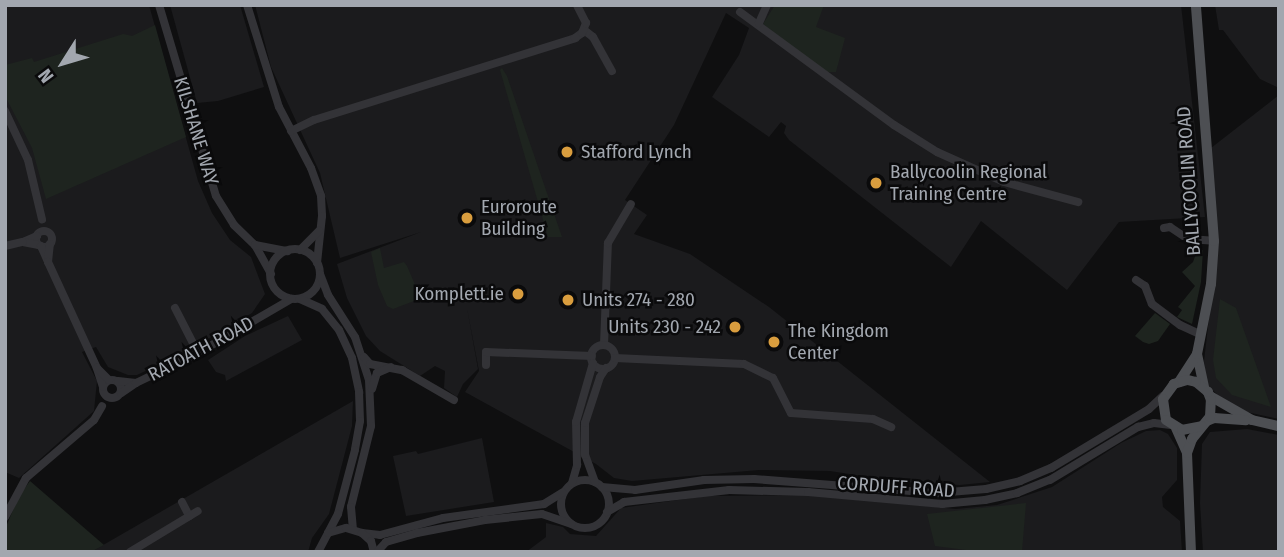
<!DOCTYPE html>
<html>
<head>
<meta charset="utf-8">
<style>
  body { margin:0 }
  #map { position:relative; width:1284px; height:557px; overflow:hidden; background:#0f0f10; font-family:"Fira Sans Condensed",sans-serif }
  div>[style] { position:absolute }
  .built>* { inset:0; background:#1b1b1d }
  .green>* { inset:0; background:#1e241f }
  .minor>* { height:8px; margin:-4px; padding:0 4px; transform-origin:4px; border-radius:4px; background:#333337 }
  .minor>.ring { margin:-4px; padding:0; box-sizing:content-box; background:none; border:8px solid #333337; border-radius:50% }
  .major>* { height:10px; margin:-5px; padding:0 5px; transform-origin:5px; border-radius:5px; background:#4d4f53 }
  .dots>* { width:19px; height:19px; translate:-50% -50%; box-sizing:border-box; border:4px solid #0a0a0b; border-radius:50% }
  span { translate:-50% -50%; white-space:nowrap; text-align:center; line-height:1.15; -webkit-text-stroke:5px #0a0a0b; paint-order:stroke }
  .street-label { font-size:19px; color:#a2a7af }
  .poi-label { font-size:19px; color:#a2a7af }
  .left { translate:0 -50%; text-align:left }
  .right { translate:-100% -50%; text-align:right }
  .frame { position:absolute; inset:0; border:7px solid #a2a7af; pointer-events:none }
  .north { position:absolute; left:28px; top:28px; width:70px; height:70px; -webkit-text-stroke:5px #0a0a0b; paint-order:stroke; rotate:233deg; font-size:19px; font-weight:700; line-height:28px; text-align:center; color:#a2a7af }
  .north::after { content:''; display:block; margin:auto; width:24px; height:32px; background:#a2a7af; clip-path:polygon(50% 0,100% 100%,50% 72%,0 100%) }
</style>
</head>
<body>
<div id="map">
  <div class="built">
    <i style="clip-path:polygon(5px 5px,149px 5px,198px 181px,212px 213px,230px 240px,251px 257px,265px 294px,252px 313px,191px 349px,137px 375px,128px 375px,108px 367px,96px 347px,82px 352px,97px 381px,94px 411px,19px 478px,5px 472px)"></i>
    <i style="clip-path:polygon(170px 5px,240px 5px,264px 87px,218px 101px,197px 103px)"></i>
    <i style="clip-path:polygon(255px 5px,1181px 5px,1205px 217px,1119px 222px,1067px 290px,981px 221px,951px 267px,789px 140px,784px 133px,786px 126px,781px 122px,769px 137px,712px 97px,739px 55px,749px 28px,726px 13px,674px 125px,625px 200px,647px 215px,634px 234px,690px 254px,769px 307px,990px 482px,960px 485px,902px 482px,830px 471px,759px 470px,632px 481px,614px 478px,596px 464px,465px 392px,479px 371px,467px 308px,478px 369px,463px 384px,457px 397px,444px 388px,445px 371px,435px 366px,420px 376px,380px 351px,366px 336px,347px 298px,337px 264px,421px 232px,340px 258px,320px 173px,271px 67px)"></i>
    <i style="clip-path:polygon(1215px 5px,1279px 5px,1279px 88px,1260px 79px,1223px 30px,1219px 30px)"></i>
    <i style="clip-path:polygon(1279px 95px,1279px 419px,1242px 411px,1224px 402px,1206px 383px,1204px 361px,1218px 241px,1211px 148px)"></i>
    <i style="clip-path:polygon(288px 316px,302px 340px,226px 381px,225px 375px,216px 372px,208px 360px,245px 336px)"></i>
    <i style="clip-path:polygon(353px 401px,352px 426px,329px 514px,312px 538px,308px 552px,91px 552px)"></i>
    <i style="clip-path:polygon(1247px 429px,1279px 435px,1279px 552px,1203px 552px,1200px 503px,1202px 444px,1210px 432px)"></i>
    <i style="clip-path:polygon(1160px 430px,1168px 434px,1177px 448px,1177px 480px,1162px 497px,1163px 507px,1180px 521px,1182px 552px,526px 552px,546px 537px,546px 523px,563px 527px,570px 534px,596px 536px,621px 508px,706px 496px,813px 495px,956px 509px,997px 505px,1052px 487px,1121px 443px,1146px 431px)"></i>
    <i style="clip-path:polygon(482px 438px,494px 502px,406px 516px,393px 456px,416px 451px,418px 454px)"></i>
  </div>
  <div class="green">
    <i style="clip-path:polygon(775px 5px,824px 5px,816px 27px,845px 38px,836px 72px,824px 72px,763px 24px)"></i>
    <i style="clip-path:polygon(155px 25px,186px 137px,46px 199px,32px 148px,5px 96px,5px 65px,32px 58px,34px 62px,123px 34px,132px 36px)"></i>
    <i style="clip-path:polygon(502px 68px,507px 76px,562px 237px,548px 237px,500px 70px)"></i>
    <i style="clip-path:polygon(380px 248px,384px 268px,404px 262px,407px 266px,420px 296px,414px 301px,393px 309px,387px 306px,378px 285px,371px 252px)"></i>
    <i style="clip-path:polygon(1203px 250px,1201px 282px,1192px 324px,1177px 317px,1182px 310px,1178px 307px,1195px 286px,1182px 272px,1193px 262px,1197px 251px)"></i>
    <i style="clip-path:polygon(1220px 299px,1236px 308px,1271px 407px,1232px 395px,1216px 378px,1213px 360px)"></i>
    <i style="clip-path:polygon(1155px 313px,1170px 324px,1158px 341px,1149px 344px,1143px 342px,1135px 336px)"></i>
    <i style="clip-path:polygon(30px 481px,104px 545px,91px 552px,5px 552px,5px 529px,19px 496px)"></i>
    <i style="clip-path:polygon(1026px 503px,1022px 552px,981px 552px,935px 546px,927px 514px)"></i>
  </div>
  <div class="minor">
    <i style="left:159px;top:5px;width:199px;rotate:73.4deg"></i>
    <i style="left:216px;top:196px;width:34px;rotate:58deg"></i>
    <i style="left:234px;top:225px;width:29px;rotate:44deg"></i>
    <i style="left:255px;top:245px;width:33px;rotate:61deg"></i>
    <i style="left:247px;top:5px;width:107px;rotate:72.6deg"></i>
    <i style="left:279px;top:107px;width:69px;rotate:62.3deg"></i>
    <i style="left:311px;top:168px;width:30px;rotate:70deg"></i>
    <i style="left:321px;top:196px;width:20px;rotate:87deg"></i>
    <i style="left:322px;top:216px;width:47px;rotate:96.1deg"></i>
    <i style="left:740px;top:12px;width:191px;rotate:36.3deg"></i>
    <i style="left:894px;top:125px;width:51px;rotate:32.1deg"></i>
    <i style="left:937px;top:152px;width:73px;rotate:24.1deg"></i>
    <i style="left:1004px;top:182px;width:77px;rotate:15.1deg"></i>
    <i style="left:759px;top:23px;width:20px;rotate:-66deg"></i>
    <i style="left:584px;top:30px;width:11px;rotate:38deg"></i>
    <i style="left:593px;top:37px;width:39px;rotate:61deg"></i>
    <i style="left:5px;top:111px;width:54px;rotate:64.9deg"></i>
    <i style="left:28px;top:160px;width:61px;rotate:76.7deg"></i>
    <i style="left:291px;top:131px;width:25px;rotate:-26deg"></i>
    <i style="left:314px;top:120px;width:274px;rotate:-17.4deg"></i>
    <i style="left:575px;top:38px;width:9px;rotate:-36deg"></i>
    <i style="left:582px;top:33px;width:11px;rotate:-68deg"></i>
    <i style="left:586px;top:23px;width:20px;rotate:-117deg"></i>
    <i style="left:1164px;top:228px;width:6px;rotate:-9deg"></i>
    <i style="left:1170px;top:227px;width:22px;rotate:34deg"></i>
    <i style="left:1188px;top:239px;width:26px;rotate:4deg"></i>
    <i class="ring" style="left:36px;top:231px;width:8px;height:8px"></i>
    <i style="left:37px;top:236px;width:15px;rotate:157deg"></i>
    <i style="left:23px;top:242px;width:16px;rotate:11deg"></i>
    <i style="left:255px;top:245px;width:33px;rotate:11deg"></i>
    <i style="left:5px;top:246px;width:18px;rotate:-13deg"></i>
    <i style="left:41px;top:246px;width:17px;rotate:66deg"></i>
    <i style="left:48px;top:262px;width:18px;rotate:-84deg"></i>
    <i class="ring" style="left:270px;top:249px;width:42px;height:42px"></i>
    <i style="left:300px;top:250px;width:27px;rotate:-45deg"></i>
    <i style="left:48px;top:262px;width:117px;rotate:65.2deg"></i>
    <i style="left:320px;top:274px;width:22px;rotate:69deg"></i>
    <i style="left:328px;top:295px;width:50px;rotate:57.3deg"></i>
    <i style="left:355px;top:337px;width:45px;rotate:72deg"></i>
    <i style="left:369px;top:380px;width:46px;rotate:87.5deg"></i>
    <i style="left:371px;top:426px;width:83px;rotate:103.9deg"></i>
    <i style="left:351px;top:507px;width:21px;rotate:85deg"></i>
    <i style="left:1136px;top:280px;width:11px;rotate:34deg"></i>
    <i style="left:1145px;top:286px;width:19px;rotate:69deg"></i>
    <i style="left:1152px;top:304px;width:35px;rotate:37deg"></i>
    <i style="left:1180px;top:325px;width:23px;rotate:25deg"></i>
    <i style="left:300px;top:299px;width:24px;rotate:24deg"></i>
    <i style="left:322px;top:309px;width:27px;rotate:51deg"></i>
    <i style="left:339px;top:330px;width:31px;rotate:65deg"></i>
    <i style="left:352px;top:358px;width:35px;rotate:78deg"></i>
    <i style="left:359px;top:392px;width:29px;rotate:88deg"></i>
    <i style="left:360px;top:421px;width:29px;rotate:100deg"></i>
    <i style="left:355px;top:450px;width:66px;rotate:104.9deg"></i>
    <i style="left:338px;top:514px;width:21px;rotate:118deg"></i>
    <i style="left:175px;top:308px;width:51px;rotate:62.9deg"></i>
    <i style="left:604px;top:345px;width:102px;rotate:-87.8deg"></i>
    <i style="left:608px;top:243px;width:45px;rotate:-59.5deg"></i>
    <i class="ring" style="left:591px;top:345px;width:16px;height:16px"></i>
    <i style="left:364px;top:357px;width:9px;rotate:49deg"></i>
    <i style="left:370px;top:364px;width:33px;rotate:11deg"></i>
    <i style="left:402px;top:370px;width:60px;rotate:30deg"></i>
    <i style="left:615px;top:358px;width:129px;rotate:2.7deg"></i>
    <i style="left:744px;top:364px;width:32px;rotate:26deg"></i>
    <i style="left:773px;top:378px;width:39px;rotate:63deg"></i>
    <i style="left:791px;top:413px;width:82px;rotate:4.2deg"></i>
    <i style="left:873px;top:419px;width:20px;rotate:24deg"></i>
    <i style="left:486px;top:365px;width:13px;rotate:-90deg"></i>
    <i style="left:486px;top:352px;width:106px;rotate:2.2deg"></i>
    <i class="ring" style="left:103px;top:380px;width:10px;height:10px"></i>
    <i style="left:118px;top:381px;width:18px;rotate:6deg"></i>
    <i style="left:136px;top:383px;width:18px;rotate:146deg"></i>
    <i style="left:136px;top:383px;width:69px;rotate:-25.8deg"></i>
    <i style="left:198px;top:353px;width:108px;rotate:-30.1deg"></i>
    <i style="left:103px;top:387px;width:20px;rotate:-108deg"></i>
    <i style="left:97px;top:368px;width:17px;rotate:45deg"></i>
    <i style="left:372px;top:389px;width:17px;rotate:-73deg"></i>
    <i style="left:377px;top:373px;width:15px;rotate:-23deg"></i>
    <i class="ring" style="left:561px;top:480px;width:40px;height:40px"></i>
    <i style="left:595px;top:482px;width:29px;rotate:-110deg"></i>
    <i style="left:585px;top:455px;width:32px;rotate:-90deg"></i>
    <i style="left:585px;top:423px;width:48px;rotate:-71.9deg"></i>
    <i style="left:600px;top:377px;width:11px;rotate:-56deg"></i>
    <i style="left:572px;top:483px;width:19px;rotate:-74deg"></i>
    <i style="left:577px;top:465px;width:43px;rotate:-91.3deg"></i>
    <i style="left:576px;top:422px;width:61px;rotate:-73.9deg"></i>
    <i style="left:602px;top:487px;width:33px;rotate:5deg"></i>
    <i style="left:635px;top:490px;width:70px;rotate:-8.2deg"></i>
    <i style="left:704px;top:480px;width:50px;rotate:-1.1deg"></i>
    <i style="left:754px;top:479px;width:184px;rotate:4.4deg"></i>
    <i style="left:937px;top:493px;width:49px;rotate:-4.7deg"></i>
    <i style="left:986px;top:489px;width:35px;rotate:-13deg"></i>
    <i style="left:1020px;top:481px;width:34px;rotate:-23deg"></i>
    <i style="left:1051px;top:468px;width:114px;rotate:-31deg"></i>
    <i style="left:1149px;top:409px;width:19px;rotate:-43deg"></i>
    <i style="left:182px;top:502px;width:16px;rotate:63deg"></i>
    <i style="left:607px;top:512px;width:20px;rotate:-30deg"></i>
    <i style="left:624px;top:502px;width:106px;rotate:-6.5deg"></i>
    <i style="left:729px;top:490px;width:79px;rotate:1.5deg"></i>
    <i style="left:808px;top:492px;width:135px;rotate:5.1deg"></i>
    <i style="left:942px;top:504px;width:43px;rotate:-5.3deg"></i>
    <i style="left:985px;top:500px;width:33px;rotate:-12deg"></i>
    <i style="left:1017px;top:493px;width:35px;rotate:-22deg"></i>
    <i style="left:1050px;top:480px;width:103px;rotate:-31.1deg"></i>
    <i style="left:1138px;top:427px;width:16px;rotate:-14deg"></i>
    <i style="left:1154px;top:423px;width:17px;rotate:7deg"></i>
    <i style="left:5px;top:517px;width:44px;rotate:-61.7deg"></i>
    <i style="left:26px;top:478px;width:89px;rotate:-40.5deg"></i>
    <i style="left:94px;top:420px;width:16px;rotate:-60deg"></i>
    <i style="left:362px;top:533px;width:18px;rotate:6deg"></i>
    <i style="left:380px;top:535px;width:65px;rotate:-15.1deg"></i>
    <i style="left:443px;top:518px;width:102px;rotate:-7.9deg"></i>
    <i style="left:544px;top:504px;width:22px;rotate:-32deg"></i>
    <i style="left:130px;top:552px;width:79px;rotate:-31.1deg"></i>
    <i style="left:318px;top:552px;width:21px;rotate:-62deg"></i>
    <i style="left:328px;top:533px;width:19px;rotate:-16deg"></i>
    <i style="left:346px;top:528px;width:17px;rotate:17deg"></i>
    <i style="left:362px;top:533px;width:12px;rotate:42deg"></i>
    <i style="left:371px;top:541px;width:11px;rotate:75deg"></i>
    <i style="left:377px;top:552px;width:13px;rotate:-48deg"></i>
    <i style="left:386px;top:542px;width:32px;rotate:-16deg"></i>
    <i style="left:417px;top:533px;width:69px;rotate:-10.8deg"></i>
    <i style="left:485px;top:520px;width:57px;rotate:-6deg"></i>
    <i style="left:542px;top:514px;width:31px;rotate:19deg"></i>
  </div>
  <div class="major">
    <i style="left:1197px;top:354px;width:34px;rotate:78deg"></i>
    <i style="left:1179px;top:382px;width:33px;rotate:-57deg"></i>
    <i style="left:1197px;top:354px;width:71px;rotate:-78.7deg"></i>
    <i style="left:1211px;top:284px;width:43px;rotate:-86deg"></i>
    <i style="left:1214px;top:241px;width:237px;rotate:-94.4deg"></i>
    <i style="left:1210px;top:396px;width:48px;rotate:29.7deg"></i>
    <i style="left:1252px;top:420px;width:28px;rotate:13deg"></i>
    <i style="left:1207px;top:421px;width:8px;rotate:-23deg"></i>
    <i style="left:1214px;top:418px;width:32px;rotate:4deg"></i>
    <i style="left:1176px;top:428px;width:27px;rotate:66deg"></i>
    <i style="left:1187px;top:453px;width:99px;rotate:87.7deg"></i>
    <i style="left:1187px;top:453px;width:15px;rotate:-70deg"></i>
    <i style="left:1192px;top:439px;width:28px;rotate:-51deg"></i>
    <i style="left:1210px;top:417px;width:17px;rotate:-87deg"></i>
    <i style="left:1211px;top:400px;width:9px;rotate:-111deg"></i>
    <i style="left:1208px;top:392px;width:16px;rotate:-140deg"></i>
    <i style="left:1196px;top:382px;width:9px;rotate:-167deg"></i>
    <i style="left:1187px;top:380px;width:14px;rotate:163deg"></i>
    <i style="left:1174px;top:384px;width:19px;rotate:126deg"></i>
    <i style="left:1163px;top:399px;width:21px;rotate:82deg"></i>
    <i style="left:1166px;top:420px;width:19px;rotate:32deg"></i>
    <i style="left:1182px;top:430px;width:20px;rotate:-11deg"></i>
  </div>
  <div class="dots">
    <i style="left:567px;top:152px;background:#d99d3e"></i>
    <i style="left:876px;top:183px;background:#d99d3e"></i>
    <i style="left:467px;top:218px;background:#d99d3e"></i>
    <i style="left:518px;top:294px;background:#d99d3e"></i>
    <i style="left:568px;top:300px;background:#d99d3e"></i>
    <i style="left:735px;top:327px;background:#d99d3e"></i>
    <i style="left:774px;top:342px;background:#d99d3e"></i>
  </div>
  <div class="street-label">
    <span style="left:196px;top:131px;rotate:73deg">KILSHANE WAY</span>
    <span style="left:1189px;top:181px;rotate:-94deg">BALLYCOOLIN ROAD</span>
    <span style="left:201px;top:349px;rotate:-28deg">RATOATH ROAD</span>
    <span style="left:896px;top:487px;rotate:4deg">CORDUFF ROAD</span>
  </div>
  <div class="poi-label">
    <span class="left" style="left:581px;top:152px">Stafford Lynch</span>
    <span class="left" style="left:890px;top:183px">Ballycoolin Regional<br>Training Centre</span>
    <span class="left" style="left:481px;top:218px">Euroroute<br>Building</span>
    <span class="right" style="left:504px;top:294px">Komplett.ie</span>
    <span class="left" style="left:582px;top:300px">Units 274 - 280</span>
    <span class="right" style="left:721px;top:327px">Units 230 - 242</span>
    <span class="left" style="left:788px;top:342px">The Kingdom<br>Center</span>
  </div>
  <div class="frame"></div>
  <div class="north">N</div>
</div>
</body>
</html>
